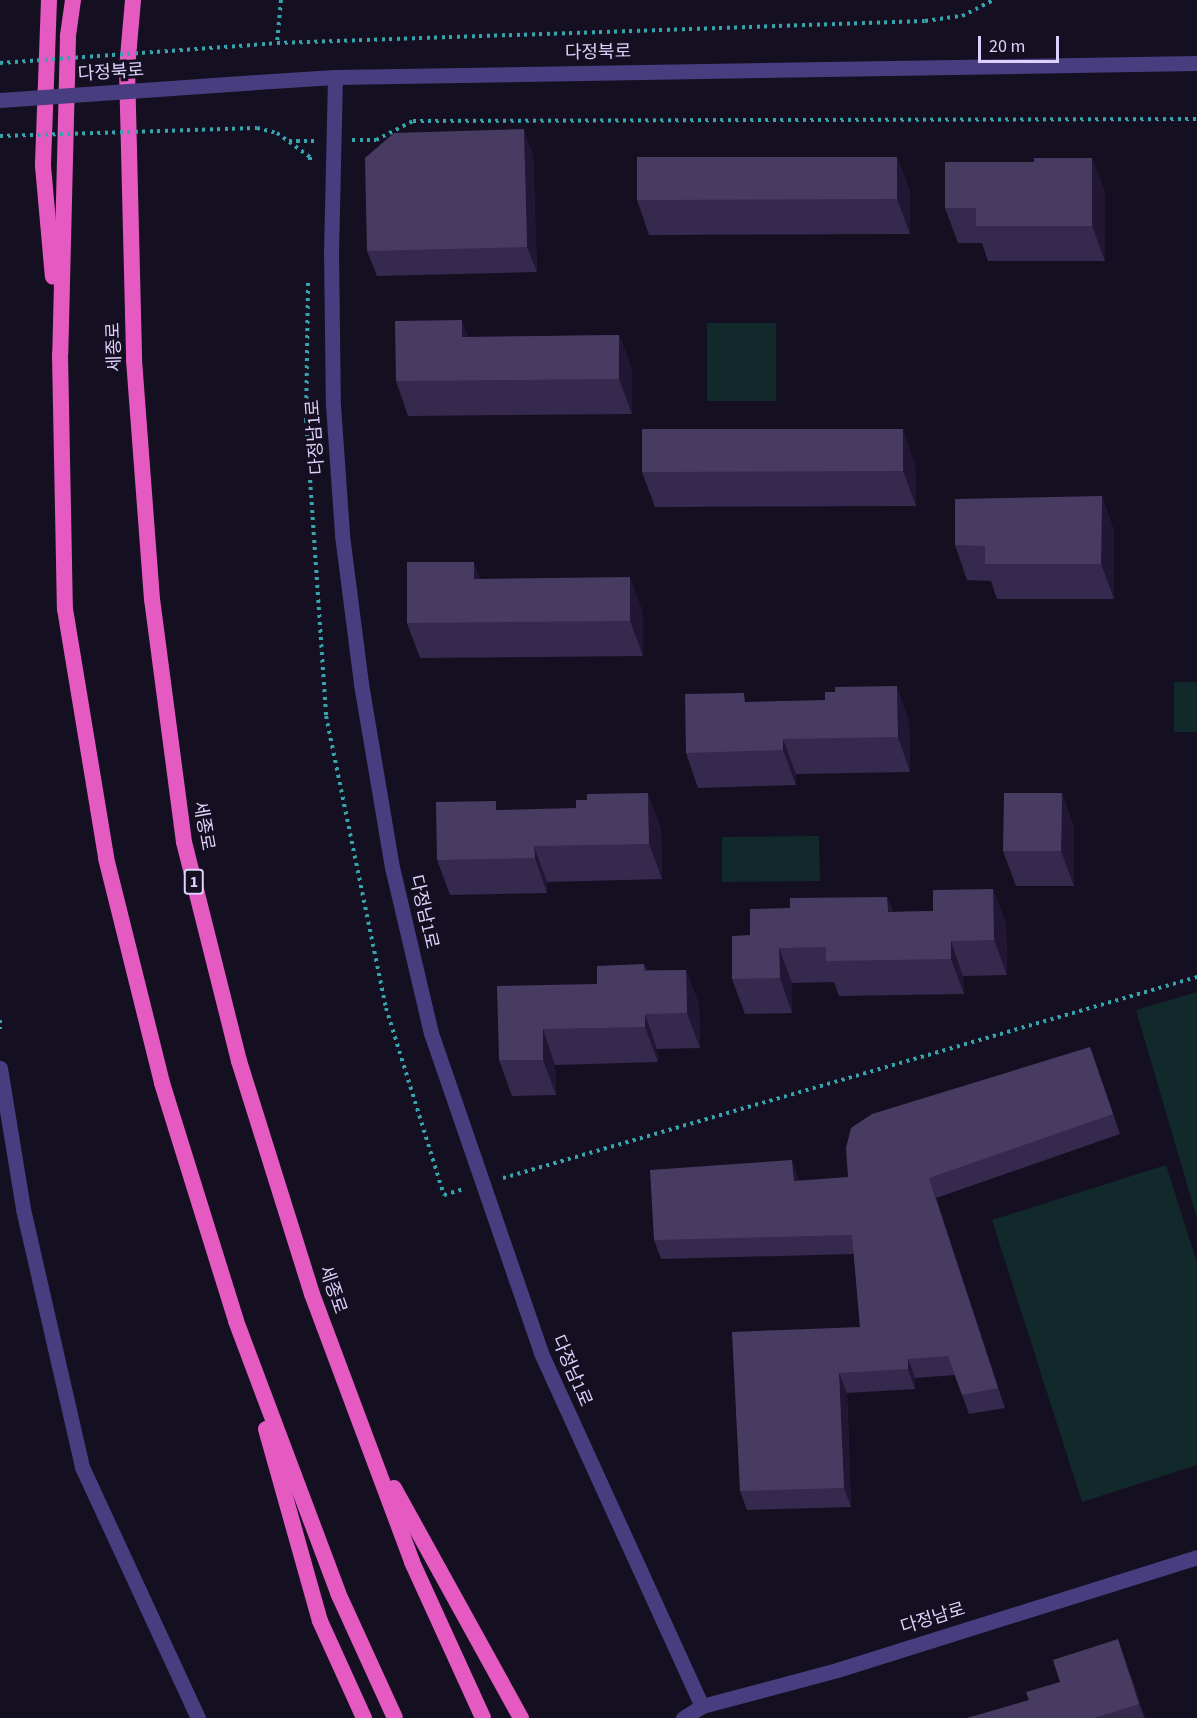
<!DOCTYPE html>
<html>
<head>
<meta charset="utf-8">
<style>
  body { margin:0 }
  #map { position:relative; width:1197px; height:1718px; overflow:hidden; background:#150f22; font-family:"Source Sans 3","Noto Sans KR",sans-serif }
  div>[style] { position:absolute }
  .green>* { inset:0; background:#12292b }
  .path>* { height:4px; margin-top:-2px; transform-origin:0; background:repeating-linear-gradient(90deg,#36a4ad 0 3px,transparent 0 7.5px) }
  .minor>* { height:15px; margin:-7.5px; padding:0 7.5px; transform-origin:7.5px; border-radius:7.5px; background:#483d7e }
  .tertiary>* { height:15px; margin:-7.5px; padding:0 7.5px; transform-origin:7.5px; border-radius:7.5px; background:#483d7e }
  .trunk>* { height:16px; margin:-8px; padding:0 8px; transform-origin:8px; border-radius:8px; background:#e45ac1 }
  .path-bridge>* { height:4px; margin-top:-2px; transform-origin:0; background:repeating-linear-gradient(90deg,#36a4ad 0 3px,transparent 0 7.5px) }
  .tertiary-bridge>* { height:15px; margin:-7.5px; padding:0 7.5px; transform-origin:7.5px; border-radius:7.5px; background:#483d7e }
  .wall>* { inset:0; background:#36294e }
  .shaded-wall>* { inset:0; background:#211735 }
  .building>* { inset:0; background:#483b61 }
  span { translate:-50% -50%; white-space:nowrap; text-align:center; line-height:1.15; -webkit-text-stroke:6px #150f22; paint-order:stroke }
  .shield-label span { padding:2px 4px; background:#150f22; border:2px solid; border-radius:4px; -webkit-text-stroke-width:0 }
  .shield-label { font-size:16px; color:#ddd2fc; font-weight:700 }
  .street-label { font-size:18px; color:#ddd2fc }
  .scale { position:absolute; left:978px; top:36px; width:81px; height:27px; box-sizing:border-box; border:3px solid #ddd2fc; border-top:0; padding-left:8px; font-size:18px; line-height:21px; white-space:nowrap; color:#ddd2fc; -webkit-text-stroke:4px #150f22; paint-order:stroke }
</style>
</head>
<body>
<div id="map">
  <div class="green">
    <i style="clip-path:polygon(707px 323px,776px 323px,776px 401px,707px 401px)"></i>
    <i style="clip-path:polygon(1174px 682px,1197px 682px,1197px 732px,1174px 732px)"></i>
    <i style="clip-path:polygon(819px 836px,820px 881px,722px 882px,722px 837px)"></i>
    <i style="clip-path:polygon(1197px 992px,1197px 1218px,1136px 1010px)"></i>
    <i style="clip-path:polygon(1166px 1165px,1197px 1263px,1197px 1465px,1082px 1502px,992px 1220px)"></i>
  </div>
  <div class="path">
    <i style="left:281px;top:0;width:43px;rotate:95.3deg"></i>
    <i style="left:277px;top:43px;width:648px;rotate:-1.94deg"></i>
    <i style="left:925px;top:21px;width:37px;rotate:-8deg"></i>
    <i style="left:962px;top:16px;width:36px;rotate:-27deg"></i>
    <i style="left:257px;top:128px;width:21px;rotate:14deg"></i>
    <i style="left:277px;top:133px;width:41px;rotate:36deg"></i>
    <i style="left:310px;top:157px;width:4px;rotate:90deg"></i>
    <i style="left:352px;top:140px;width:24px"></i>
    <i style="left:376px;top:140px;width:42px;rotate:-27.2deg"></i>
    <i style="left:413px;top:121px;width:784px;rotate:-0.15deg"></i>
    <i style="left:289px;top:141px;width:26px"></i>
    <i style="left:308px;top:283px;width:137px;rotate:90.8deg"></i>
    <i style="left:306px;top:420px;width:297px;rotate:86.1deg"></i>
    <i style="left:326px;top:716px;width:298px;rotate:78.4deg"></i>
    <i style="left:386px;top:1008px;width:196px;rotate:72.8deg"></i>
    <i style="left:444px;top:1195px;width:21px;rotate:-17deg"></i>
    <i style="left:0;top:1020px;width:9px;rotate:90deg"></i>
    <i style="left:503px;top:1178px;width:723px;rotate:-16.15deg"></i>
  </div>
  <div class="minor">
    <i style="left:0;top:1068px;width:143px;rotate:80.7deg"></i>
    <i style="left:23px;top:1209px;width:265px;rotate:77.1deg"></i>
    <i style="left:82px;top:1467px;width:277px;rotate:65.2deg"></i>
  </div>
  <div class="tertiary">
    <i style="left:335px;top:77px;width:173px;rotate:91.3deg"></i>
    <i style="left:331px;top:250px;width:155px;rotate:89.3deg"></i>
    <i style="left:333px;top:405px;width:130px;rotate:86deg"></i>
    <i style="left:342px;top:535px;width:150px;rotate:82.7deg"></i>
    <i style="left:361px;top:684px;width:186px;rotate:80.4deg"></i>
    <i style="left:392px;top:867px;width:171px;rotate:76.8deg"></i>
    <i style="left:431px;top:1033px;width:338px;rotate:71deg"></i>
    <i style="left:541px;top:1353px;width:388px;rotate:65.5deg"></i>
    <i style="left:256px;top:82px;width:79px;rotate:-3.6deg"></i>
    <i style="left:335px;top:77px;width:862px;rotate:-0.93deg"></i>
    <i style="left:683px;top:1718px;width:22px;rotate:-32deg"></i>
    <i style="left:702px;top:1706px;width:140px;rotate:-14.9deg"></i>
    <i style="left:837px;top:1670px;width:377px;rotate:-17.4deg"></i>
  </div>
  <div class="trunk">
    <i style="left:49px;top:0;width:166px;rotate:92.1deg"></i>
    <i style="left:43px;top:166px;width:111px;rotate:84.9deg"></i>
    <i style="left:73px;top:0;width:37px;rotate:98deg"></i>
    <i style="left:68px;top:37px;width:317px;rotate:91.4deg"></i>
    <i style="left:60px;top:354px;width:255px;rotate:88.9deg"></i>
    <i style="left:65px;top:609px;width:252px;rotate:80.6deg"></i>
    <i style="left:106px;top:858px;width:232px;rotate:76deg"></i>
    <i style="left:162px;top:1083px;width:249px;rotate:72.7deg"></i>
    <i style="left:236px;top:1321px;width:290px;rotate:69.4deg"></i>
    <i style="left:338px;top:1593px;width:137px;rotate:65.5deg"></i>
    <i style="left:133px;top:0;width:68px;rotate:95deg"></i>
    <i style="left:127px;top:68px;width:292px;rotate:88.6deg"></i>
    <i style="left:134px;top:360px;width:240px;rotate:85.7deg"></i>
    <i style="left:152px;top:599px;width:245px;rotate:82.5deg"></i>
    <i style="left:184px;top:842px;width:226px;rotate:75.9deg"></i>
    <i style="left:239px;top:1061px;width:244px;rotate:72.6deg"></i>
    <i style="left:312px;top:1294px;width:286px;rotate:69.5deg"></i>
    <i style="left:412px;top:1562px;width:171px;rotate:65.5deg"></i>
    <i style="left:266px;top:1429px;width:199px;rotate:74.3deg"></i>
    <i style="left:320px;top:1621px;width:107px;rotate:65.6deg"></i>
    <i style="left:394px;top:1488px;width:263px;rotate:61.1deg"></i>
  </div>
  <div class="path-bridge">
    <i style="left:0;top:63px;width:278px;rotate:-4.1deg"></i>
    <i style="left:0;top:136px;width:257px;rotate:-1.8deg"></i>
  </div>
  <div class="tertiary-bridge">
    <i style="left:0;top:100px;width:257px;rotate:-4deg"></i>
  </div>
  <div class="wall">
    <i style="clip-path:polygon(533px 154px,537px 272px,377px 276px,367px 251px)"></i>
    <i style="clip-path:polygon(897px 157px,910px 192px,910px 234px,649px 235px,637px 200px)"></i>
    <i style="clip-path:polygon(1092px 158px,1105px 193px,1105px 261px,988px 261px,982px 243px,958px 243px,945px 208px,1034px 162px)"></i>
    <i style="clip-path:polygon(619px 335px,632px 370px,632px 414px,408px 416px,396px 381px,469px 337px)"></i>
    <i style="clip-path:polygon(915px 464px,916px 506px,655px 507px,642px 472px)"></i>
    <i style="clip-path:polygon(1102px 496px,1114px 531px,1114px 599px,997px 599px,991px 581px,967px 580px,955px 545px)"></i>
    <i style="clip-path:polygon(480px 579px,643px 612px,643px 656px,420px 658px,407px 623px)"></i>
    <i style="clip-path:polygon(748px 702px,909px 721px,910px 772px,796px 774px,796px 785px,698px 788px,686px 753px)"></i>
    <i style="clip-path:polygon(1062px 793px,1074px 828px,1074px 886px,1016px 886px,1003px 851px)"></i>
    <i style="clip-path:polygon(499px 810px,661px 828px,662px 879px,547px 882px,547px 893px,450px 895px,437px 860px)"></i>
    <i style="clip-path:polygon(993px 889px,1006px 924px,1007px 975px,963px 976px,964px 994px,839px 996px,834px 982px,792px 983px,792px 1013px,745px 1014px,732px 979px,750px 935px,790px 908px,887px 897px,893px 912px,933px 911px)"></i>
    <i style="clip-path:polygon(644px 964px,646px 970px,686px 970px,699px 1005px,700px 1048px,657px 1049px,658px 1062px,555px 1065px,556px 1095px,512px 1096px,499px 1060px,597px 984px)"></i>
    <i style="clip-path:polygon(1090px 1047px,1120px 1134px,936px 1198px,1005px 1408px,969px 1414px,955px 1375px,915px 1378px,915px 1389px,847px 1393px,851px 1507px,747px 1510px,740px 1491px,860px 1327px,854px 1254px,661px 1259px,654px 1240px,848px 1177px)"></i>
    <i style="clip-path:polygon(1131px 1675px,1145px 1718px,967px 1718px)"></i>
  </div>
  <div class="shaded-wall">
    <i style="clip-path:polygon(524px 129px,533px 154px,537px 272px,527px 247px)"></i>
    <i style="clip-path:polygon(897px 157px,910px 192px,910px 234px,897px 199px)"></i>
    <i style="clip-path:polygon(1092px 158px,1105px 193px,1105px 261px,1092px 226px)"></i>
    <i style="clip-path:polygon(462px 320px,475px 355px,462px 337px)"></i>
    <i style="clip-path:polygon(619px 335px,632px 370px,632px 414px,619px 379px)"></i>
    <i style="clip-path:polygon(903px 429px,915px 464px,916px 506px,903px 471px)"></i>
    <i style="clip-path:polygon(1102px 496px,1114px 531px,1114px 599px,1101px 564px)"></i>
    <i style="clip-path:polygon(474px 562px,486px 597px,474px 579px)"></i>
    <i style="clip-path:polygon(630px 577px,643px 612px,643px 656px,630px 621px)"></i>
    <i style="clip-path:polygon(897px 686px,909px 721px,910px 772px,898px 737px)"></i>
    <i style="clip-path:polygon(783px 739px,796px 774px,796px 785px,783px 750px)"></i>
    <i style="clip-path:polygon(648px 793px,661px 828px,662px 879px,649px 844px)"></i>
    <i style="clip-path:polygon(1062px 793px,1074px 828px,1074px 886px,1061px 851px)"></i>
    <i style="clip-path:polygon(534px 846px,547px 882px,547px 893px,535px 858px)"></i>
    <i style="clip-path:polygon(993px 889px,1006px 924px,1007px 975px,994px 940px)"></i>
    <i style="clip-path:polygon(887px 897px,900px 932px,888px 912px)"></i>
    <i style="clip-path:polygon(951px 941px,963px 976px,964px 994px,951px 959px)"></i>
    <i style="clip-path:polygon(779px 948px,792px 983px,792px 1013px,780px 978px)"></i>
    <i style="clip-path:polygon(686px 970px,699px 1005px,700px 1048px,687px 1013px)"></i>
    <i style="clip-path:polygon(645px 1014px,657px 1049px,658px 1062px,645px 1027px)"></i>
    <i style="clip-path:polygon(543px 1029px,555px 1065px,556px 1095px,543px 1060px)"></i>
    <i style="clip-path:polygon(792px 1160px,799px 1180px,801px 1200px,794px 1181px)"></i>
    <i style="clip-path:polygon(929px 1178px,936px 1198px,1005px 1408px,998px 1388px)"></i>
    <i style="clip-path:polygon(908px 1359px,915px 1378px,915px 1389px,908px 1369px)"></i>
    <i style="clip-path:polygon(839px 1373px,847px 1393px,851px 1507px,844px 1488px)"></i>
    <i style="clip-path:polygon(1118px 1639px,1131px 1675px,1145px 1718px,1144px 1718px,1139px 1704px)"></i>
  </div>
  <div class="building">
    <i style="clip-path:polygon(524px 129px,527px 247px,367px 251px,365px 158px,394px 133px)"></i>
    <i style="clip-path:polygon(637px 157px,897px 157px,897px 199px,637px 200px)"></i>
    <i style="clip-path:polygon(1034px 158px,1092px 158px,1092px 226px,976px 226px,976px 208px,945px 208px,945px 162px,1034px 162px)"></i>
    <i style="clip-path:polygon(462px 320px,462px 337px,619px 335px,619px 379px,396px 381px,395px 321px)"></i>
    <i style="clip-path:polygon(642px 429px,903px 429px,903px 471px,642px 472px)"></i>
    <i style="clip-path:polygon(1102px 496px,1101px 564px,985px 564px,985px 546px,955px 545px,955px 499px)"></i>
    <i style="clip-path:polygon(407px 562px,474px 562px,474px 579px,630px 577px,630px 621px,407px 623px)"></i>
    <i style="clip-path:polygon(897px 686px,898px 737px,783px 739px,783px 750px,686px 753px,685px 694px,744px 693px,745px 702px,825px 700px,825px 692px,835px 692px,835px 687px)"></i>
    <i style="clip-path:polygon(648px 793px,649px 844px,534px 846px,535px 858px,437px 860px,436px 802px,496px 801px,496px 810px,576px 808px,576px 800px,587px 800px,587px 794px)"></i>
    <i style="clip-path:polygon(1004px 793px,1062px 793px,1061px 851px,1003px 851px)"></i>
    <i style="clip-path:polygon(993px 889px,994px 940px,951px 941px,951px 959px,826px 961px,826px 947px,779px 948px,780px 978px,732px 979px,732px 936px,750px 935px,750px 909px,790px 908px,790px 898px,887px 897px,888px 912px,933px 911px,933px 890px)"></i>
    <i style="clip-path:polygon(644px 964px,644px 971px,686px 970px,687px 1013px,645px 1014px,645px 1027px,543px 1029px,543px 1060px,499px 1060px,497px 986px,597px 984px,597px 966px)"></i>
    <i style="clip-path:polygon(1090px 1047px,1113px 1114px,929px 1178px,998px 1388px,962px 1395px,948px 1356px,908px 1359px,908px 1369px,839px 1373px,844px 1488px,740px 1491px,732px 1332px,860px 1327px,852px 1235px,654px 1240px,650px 1170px,792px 1160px,794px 1181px,848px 1177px,846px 1148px,851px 1128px,872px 1114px)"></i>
    <i style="clip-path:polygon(1118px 1639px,1139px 1704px,1094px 1718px,967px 1718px,1029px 1700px,1026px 1692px,1060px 1682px,1053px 1660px)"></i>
  </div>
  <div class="shield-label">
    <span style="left:194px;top:882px">1</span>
  </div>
  <div class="street-label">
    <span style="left:598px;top:53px;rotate:-1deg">다정북로</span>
    <span style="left:111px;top:73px;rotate:-4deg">다정북로</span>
    <span style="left:115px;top:347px;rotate:-92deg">세종로</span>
    <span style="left:316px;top:437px;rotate:-94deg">다정남1로</span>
    <span style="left:203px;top:826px;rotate:80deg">세종로</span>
    <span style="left:423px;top:912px;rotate:77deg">다정남1로</span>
    <span style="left:332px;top:1290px;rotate:71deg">세종로</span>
    <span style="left:571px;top:1371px;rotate:67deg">다정남1로</span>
    <span style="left:933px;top:1619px;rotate:-17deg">다정남로</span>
  </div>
  <div class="scale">20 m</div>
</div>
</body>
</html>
